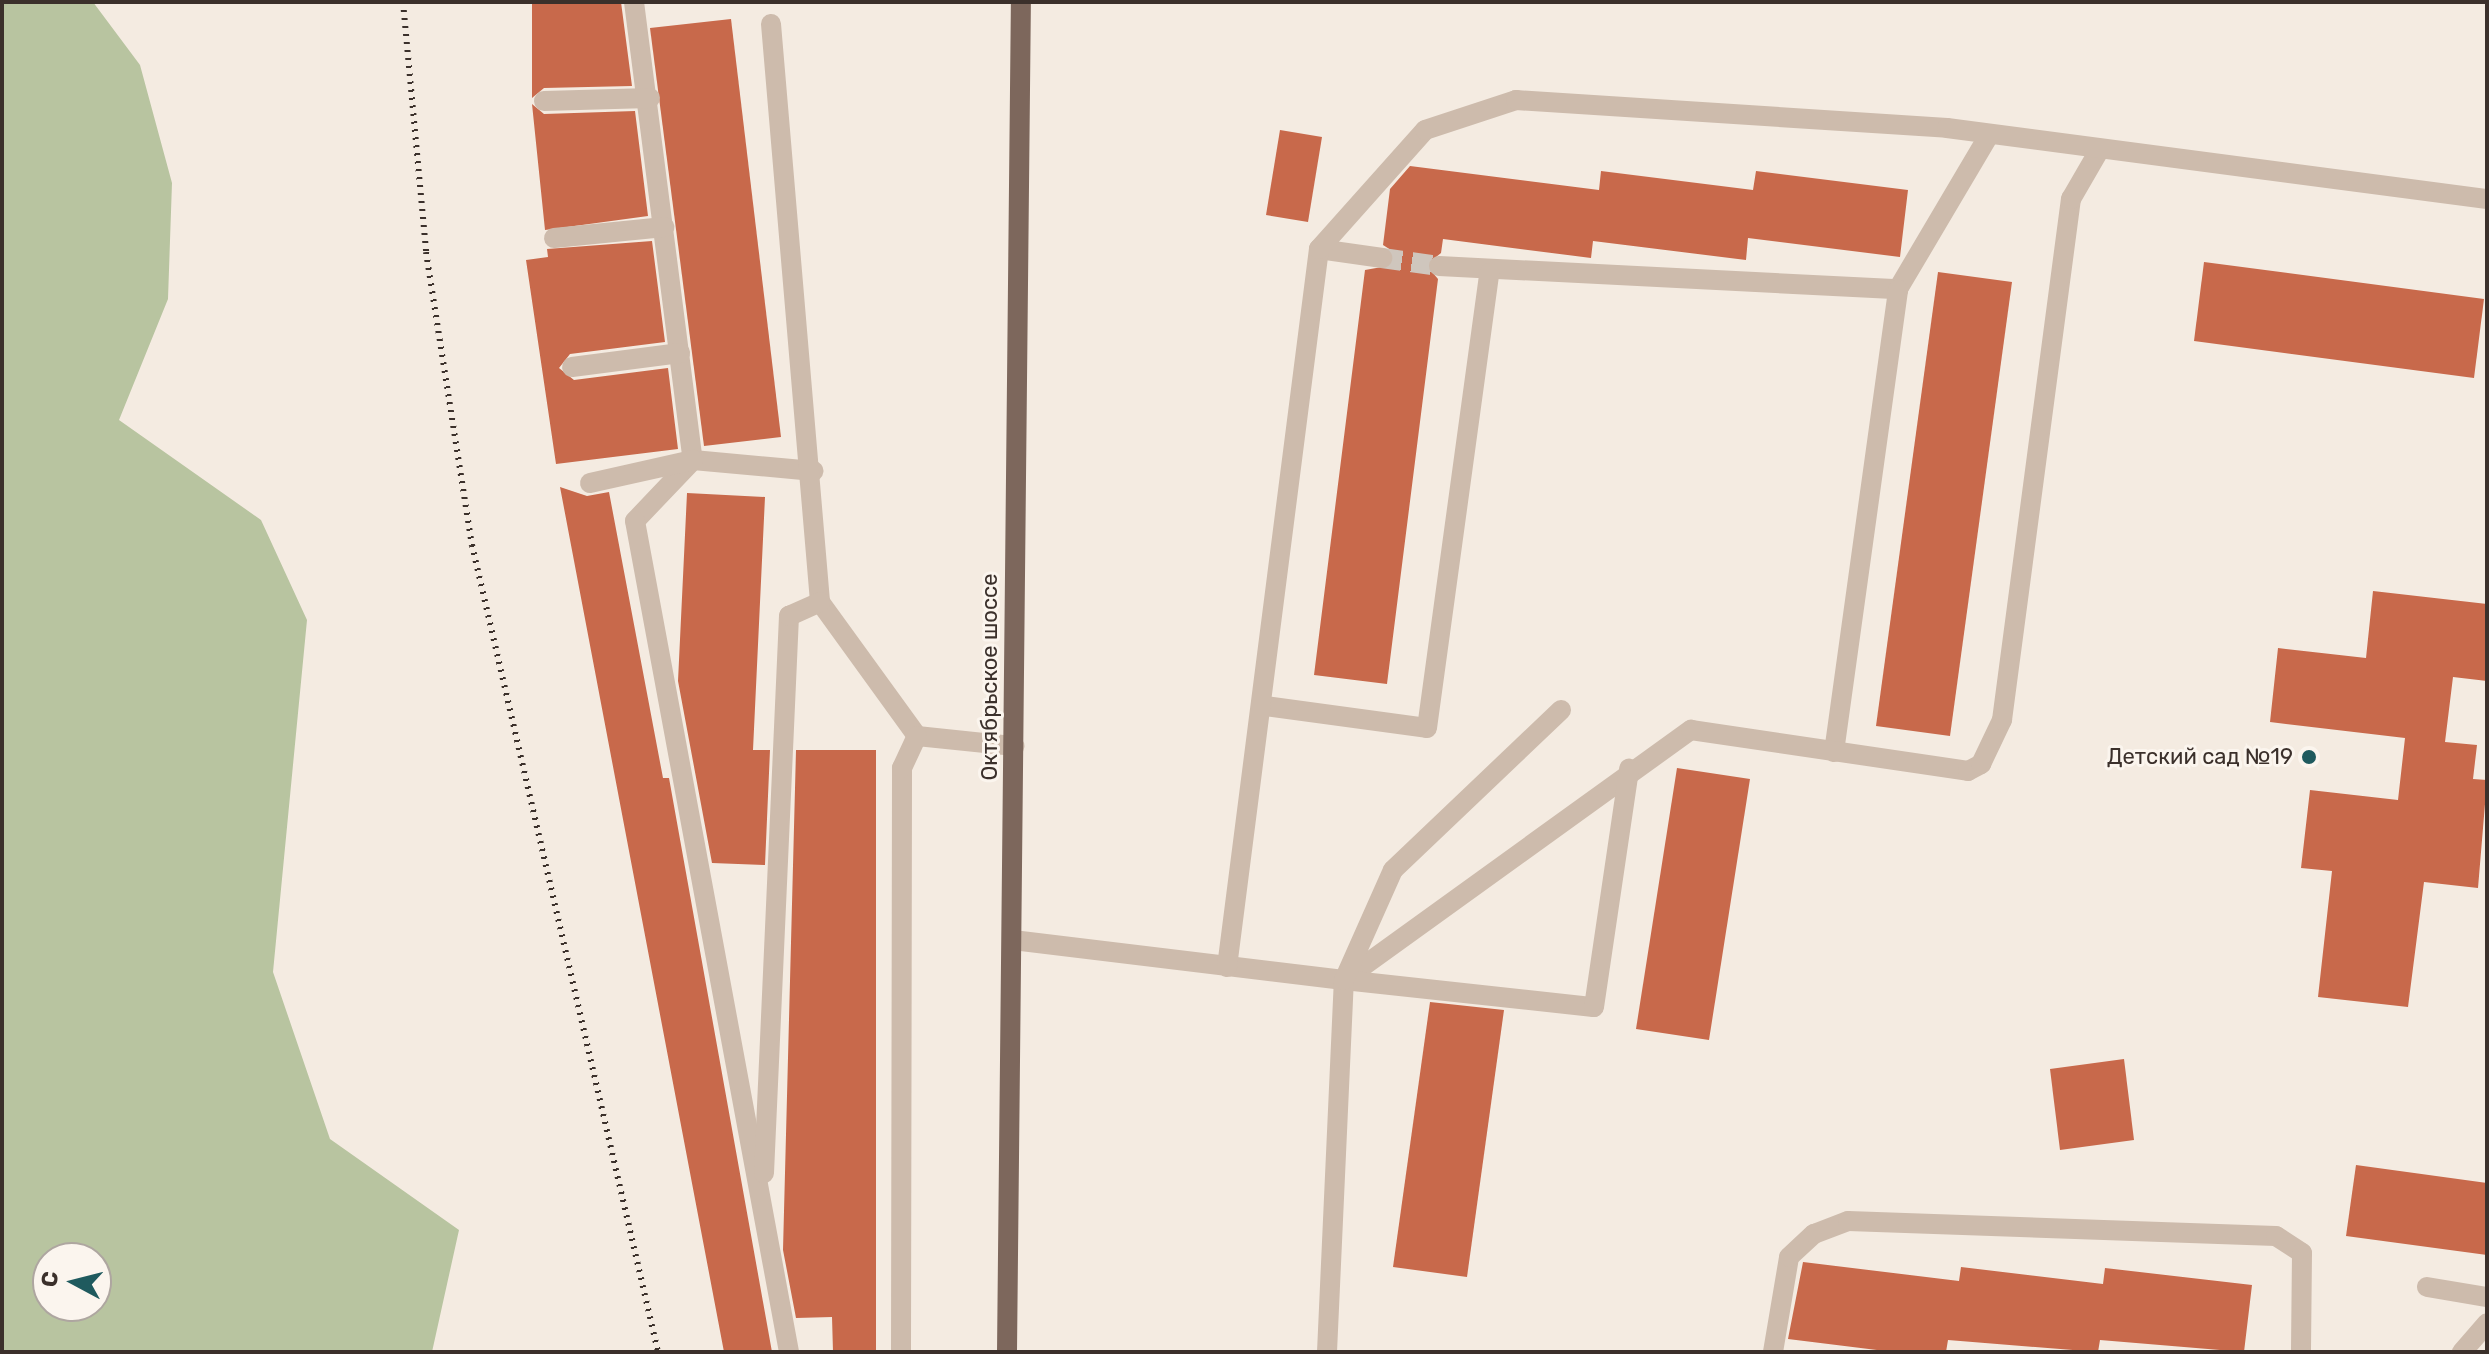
<!DOCTYPE html>
<html>
<head>
<meta charset="utf-8">
<style>
  body { margin:0 }
  #map { position:relative; width:2489px; height:1354px; overflow:hidden; background:#f4ebe1; font-family:Rubik,sans-serif }
  div>[style] { position:absolute }
  .green>* { inset:0; background:#b8c4a0 }
  .building>* { inset:0; background:#c8694b }
  .minor-tunnel>* { height:20px; margin-top:-10px; transform-origin:0; background:repeating-linear-gradient(90deg,#cfc6bd 0 20px,transparent 0 30px) }
  .minor>* { height:20px; margin:-10px; padding:0 10px; transform-origin:10px; border-radius:10px; background:#cdbbac }
  .major>* { height:20px; margin:-10px; padding:0 10px; transform-origin:10px; border-radius:10px; background:#7d675c }
  .rail>* { height:6px; margin-top:-3px; transform-origin:0; background:repeating-linear-gradient(90deg,#3b302b 0 2px,transparent 0 8px) }
  .dots>* { width:22px; height:22px; translate:-50% -50%; box-sizing:border-box; border:4px solid #fbf5ee; border-radius:50% }
  span { translate:-50% -50%; white-space:nowrap; text-align:center; line-height:1.15; -webkit-text-stroke:6px #fbf5ee; paint-order:stroke }
  .street-label { font-size:22px; color:#3b302b }
  .poi-label { font-size:22px; color:#3b302b }
  .right { translate:-100% -50%; text-align:right }
  .frame { position:absolute; inset:0; border:4px solid #3b302b; pointer-events:none }
  .north { position:absolute; left:32px; top:1242px; width:80px; height:80px; box-sizing:border-box; background:#fbf5ee; border:2px solid #aea6a0; border-radius:50%; rotate:277deg; font-size:22px; font-weight:700; line-height:32px; text-align:center; color:#3b302b }
  .north::after { content:''; display:block; margin:auto; width:28px; height:36px; background:#1f5a5e; clip-path:polygon(50% 0,100% 100%,50% 72%,0 100%) }
</style>
</head>
<body>
<div id="map">
  <div class="green">
    <i style="clip-path:polygon(evenodd,2px 2px,93px 2px,140px 65px,172px 183px,168px 299px,119px 420px,261px 520px,307px 620px,273px 972px,330px 1139px,459px 1230px,432px 1352px,2px 1352px,2px 2px,48px 1258px,96px 1258px,96px 1306px,48px 1306px,48px 1258px)"></i>
  </div>
  <div class="building">
    <i style="clip-path:polygon(532px 2px,621px 2px,632px 86px,544px 88px,532px 98px)"></i>
    <i style="clip-path:polygon(731px 19px,781px 437px,704px 446px,650px 28px)"></i>
    <i style="clip-path:polygon(532px 104px,544px 114px,635px 111px,648px 216px,545px 230px)"></i>
    <i style="clip-path:polygon(1280px 130px,1322px 137px,1308px 222px,1266px 215px)"></i>
    <i style="clip-path:polygon(1410px 166px,1599px 190px,1601px 171px,1753px 190px,1756px 171px,1908px 190px,1900px 257px,1748px 238px,1746px 260px,1593px 241px,1591px 258px,1443px 239px,1441px 253px,1426px 265px,1438px 279px,1387px 684px,1314px 675px,1365px 270px,1393px 265px,1394px 252px,1383px 245px,1390px 189px)"></i>
    <i style="clip-path:polygon(652px 241px,665px 342px,570px 354px,559px 368px,574px 380px,668px 368px,678px 449px,556px 464px,526px 260px,548px 257px,547px 249px)"></i>
    <i style="clip-path:polygon(2204px 262px,2484px 299px,2474px 378px,2194px 341px)"></i>
    <i style="clip-path:polygon(1938px 272px,2012px 282px,1950px 736px,1876px 726px)"></i>
    <i style="clip-path:polygon(560px 487px,587px 496px,609px 492px,663px 778px,669px 778px,772px 1352px,724px 1352px)"></i>
    <i style="clip-path:polygon(687px 493px,765px 497px,753px 750px,770px 750px,765px 865px,712px 863px,678px 681px)"></i>
    <i style="clip-path:polygon(2373px 591px,2487px 604px,2487px 681px,2453px 677px,2445px 742px,2477px 745px,2473px 779px,2487px 780px,2478px 888px,2424px 882px,2408px 1007px,2318px 997px,2332px 871px,2301px 868px,2310px 790px,2398px 800px,2405px 738px,2270px 722px,2278px 648px,2366px 658px)"></i>
    <i style="clip-path:polygon(796px 750px,876px 750px,876px 1352px,833px 1352px,832px 1317px,796px 1318px,783px 1250px)"></i>
    <i style="clip-path:polygon(1677px 768px,1750px 779px,1709px 1040px,1636px 1029px)"></i>
    <i style="clip-path:polygon(1430px 1002px,1504px 1010px,1467px 1277px,1393px 1267px)"></i>
    <i style="clip-path:polygon(2124px 1059px,2134px 1140px,2060px 1150px,2050px 1069px)"></i>
    <i style="clip-path:polygon(2356px 1165px,2487px 1183px,2487px 1255px,2346px 1236px)"></i>
    <i style="clip-path:polygon(1803px 1262px,1959px 1281px,1961px 1267px,2103px 1284px,2105px 1268px,2252px 1285px,2244px 1352px,2100px 1340px,2098px 1352px,1948px 1340px,1946px 1352px,1893px 1352px,1788px 1339px)"></i>
  </div>
  <div class="minor-tunnel">
    <i style="left:1382px;top:258px;width:58px;rotate:8deg"></i>
  </div>
  <div class="minor">
    <i style="left:634px;top:2px;width:462px;rotate:82.7deg"></i>
    <i style="left:693px;top:460px;width:121px;rotate:5.2deg"></i>
    <i style="left:771px;top:24px;width:580px;rotate:85.15deg"></i>
    <i style="left:820px;top:602px;width:165px;rotate:54.1deg"></i>
    <i style="left:917px;top:736px;width:98px;rotate:5.9deg"></i>
    <i style="left:544px;top:101px;width:106px;rotate:-1.6deg"></i>
    <i style="left:554px;top:238px;width:111px;rotate:-5.7deg"></i>
    <i style="left:1319px;top:249px;width:64px;rotate:8.1deg"></i>
    <i style="left:1439px;top:266px;width:460px;rotate:2.9deg"></i>
    <i style="left:1898px;top:289px;width:179px;rotate:-59.4deg"></i>
    <i style="left:572px;top:367px;width:109px;rotate:-7.4deg"></i>
    <i style="left:693px;top:460px;width:84px;rotate:133.6deg"></i>
    <i style="left:635px;top:521px;width:845px;rotate:79.5deg"></i>
    <i style="left:590px;top:483px;width:106px;rotate:-12.6deg"></i>
    <i style="left:1265px;top:706px;width:163px;rotate:7.7deg"></i>
    <i style="left:1427px;top:728px;width:459px;rotate:-82.2deg"></i>
    <i style="left:1834px;top:752px;width:467px;rotate:-82.1deg"></i>
    <i style="left:1013px;top:940px;width:333px;rotate:6.9deg"></i>
    <i style="left:1344px;top:980px;width:428px;rotate:-35.8deg"></i>
    <i style="left:1691px;top:730px;width:280px;rotate:8.4deg"></i>
    <i style="left:1968px;top:771px;width:15px;rotate:-28deg"></i>
    <i style="left:1981px;top:764px;width:49px;rotate:-64.5deg"></i>
    <i style="left:2002px;top:720px;width:526px;rotate:-82.46deg"></i>
    <i style="left:2071px;top:199px;width:58px;rotate:-59.9deg"></i>
    <i style="left:1227px;top:967px;width:724px;rotate:-82.7deg"></i>
    <i style="left:1319px;top:249px;width:159px;rotate:-48.3deg"></i>
    <i style="left:1425px;top:130px;width:96px;rotate:-18.2deg"></i>
    <i style="left:1516px;top:100px;width:432px;rotate:3.7deg"></i>
    <i style="left:1947px;top:128px;width:545px;rotate:7.49deg"></i>
    <i style="left:1344px;top:980px;width:251px;rotate:6.2deg"></i>
    <i style="left:1594px;top:1007px;width:241px;rotate:-81.6deg"></i>
    <i style="left:764px;top:1173px;width:558px;rotate:-87.43deg"></i>
    <i style="left:789px;top:616px;width:34px;rotate:-24deg"></i>
    <i style="left:2427px;top:1287px;width:61px;rotate:9.5deg"></i>
    <i style="left:901px;top:1352px;width:584px;rotate:-89.9deg"></i>
    <i style="left:902px;top:768px;width:35px;rotate:-65deg"></i>
    <i style="left:1327px;top:1352px;width:372px;rotate:-87.4deg"></i>
    <i style="left:1344px;top:980px;width:120px;rotate:-66deg"></i>
    <i style="left:1393px;top:870px;width:232px;rotate:-43.6deg"></i>
    <i style="left:1773px;top:1352px;width:96px;rotate:-80.4deg"></i>
    <i style="left:1789px;top:1257px;width:34px;rotate:-43deg"></i>
    <i style="left:1814px;top:1234px;width:36px;rotate:-21deg"></i>
    <i style="left:1848px;top:1221px;width:428px;rotate:2deg"></i>
    <i style="left:2276px;top:1236px;width:31px;rotate:33deg"></i>
    <i style="left:2302px;top:1253px;width:99px;rotate:90.6deg"></i>
    <i style="left:2462px;top:1352px;width:38px;rotate:-49deg"></i>
  </div>
  <div class="major">
    <i style="left:1007px;top:1352px;width:1350px;rotate:-89.41deg"></i>
  </div>
  <div class="rail">
    <i style="left:403px;top:2px;width:251px;rotate:84.7deg"></i>
    <i style="left:426px;top:252px;width:297px;rotate:81.1deg"></i>
    <i style="left:472px;top:545px;width:828px;rotate:77.02deg"></i>
  </div>
  <div class="dots">
    <i style="left:2309px;top:757px;background:#1f5a5e"></i>
  </div>
  <div class="street-label">
    <span style="left:990px;top:677px;rotate:-90deg">Октябрьское шоссе</span>
  </div>
  <div class="poi-label">
    <span class="right" style="left:2293px;top:757px">Детский сад №19</span>
  </div>
  <div class="frame"></div>
  <div class="north">С</div>
</div>
</body>
</html>
